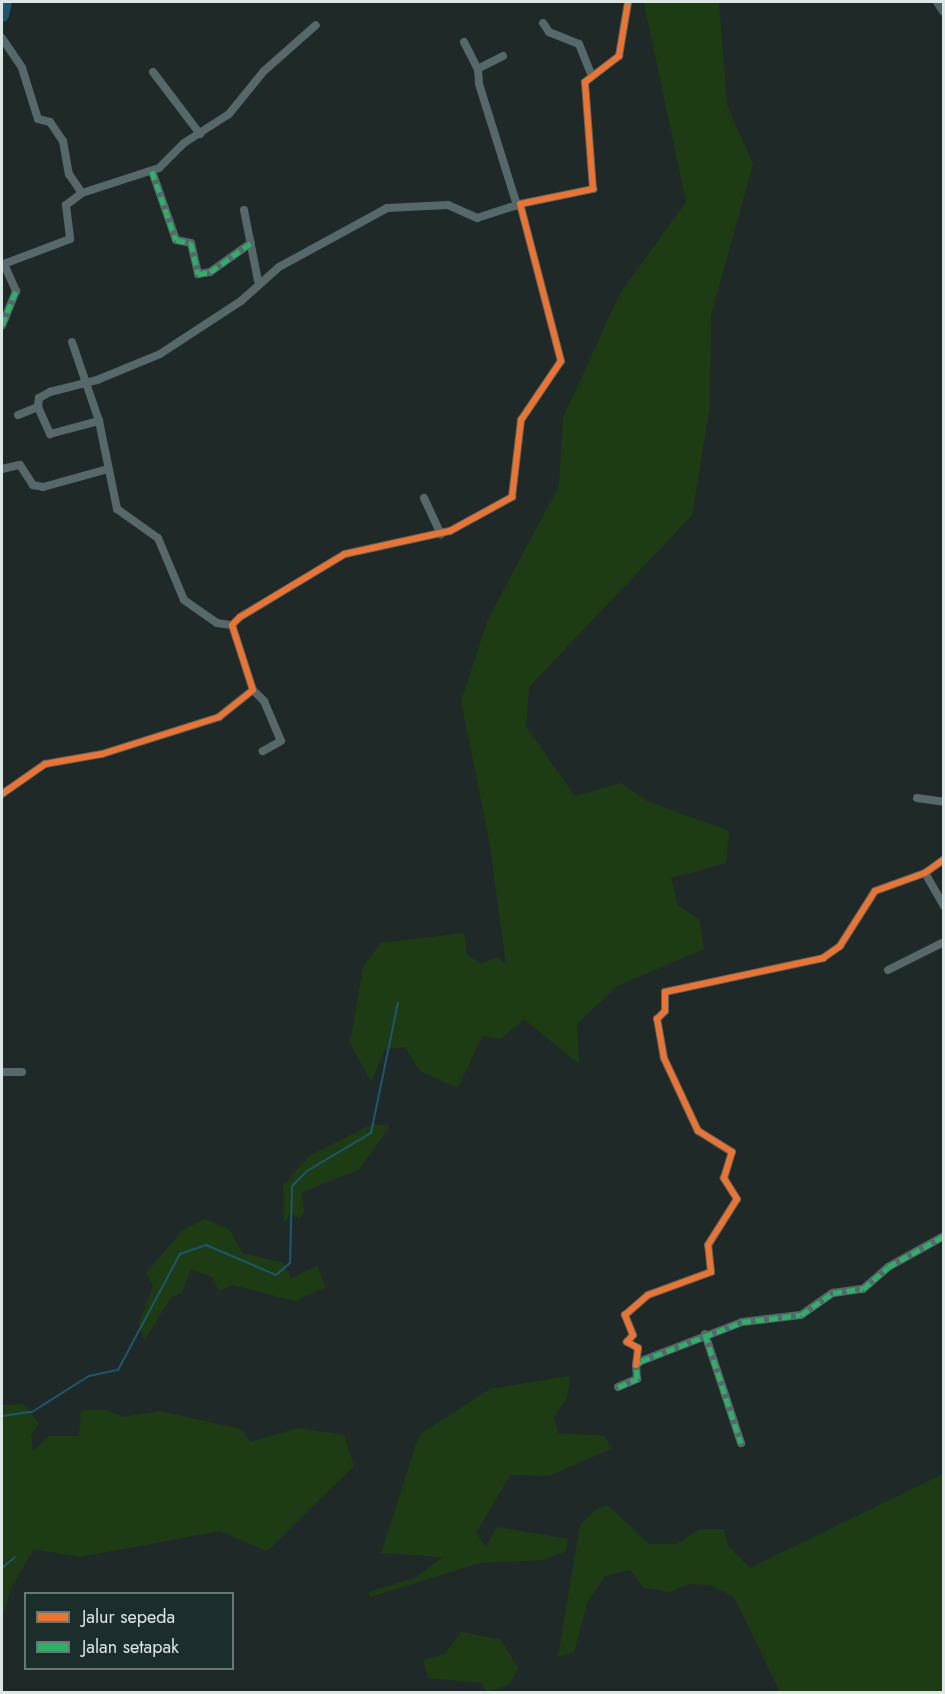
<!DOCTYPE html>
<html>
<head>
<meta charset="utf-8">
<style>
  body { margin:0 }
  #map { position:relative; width:945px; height:1694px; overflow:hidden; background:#1f2a28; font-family:Jost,sans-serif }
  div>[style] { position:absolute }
  .green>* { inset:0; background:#1e3c14 }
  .stream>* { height:2px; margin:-1px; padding:0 1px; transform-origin:1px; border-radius:1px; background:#1b576d }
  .river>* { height:14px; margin:-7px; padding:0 7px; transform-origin:7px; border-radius:7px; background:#1b576d }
  .street>* { height:8px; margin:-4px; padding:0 4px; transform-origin:4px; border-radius:4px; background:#57686a }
  .secondary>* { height:10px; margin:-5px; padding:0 5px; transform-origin:5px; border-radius:5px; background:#4e6163 }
  .quiet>* { height:4.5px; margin-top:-2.25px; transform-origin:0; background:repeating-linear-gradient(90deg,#2db169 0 9px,transparent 0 13.5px) }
  .cycleway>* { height:6px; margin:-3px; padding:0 3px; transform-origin:3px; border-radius:3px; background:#ef722f }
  span { translate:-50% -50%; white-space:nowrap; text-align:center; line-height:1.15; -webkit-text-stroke:6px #1b2e2b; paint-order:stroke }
  .frame { position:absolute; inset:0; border:3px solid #dbe7e5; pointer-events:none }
  .legend { position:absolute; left:24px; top:1592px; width:210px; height:78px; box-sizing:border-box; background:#1b2e2b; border:2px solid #687875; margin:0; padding:8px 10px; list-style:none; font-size:18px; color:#dbe7e5 }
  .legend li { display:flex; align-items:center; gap:12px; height:30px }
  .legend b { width:30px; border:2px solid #687875 }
</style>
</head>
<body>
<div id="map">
  <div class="green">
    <i style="clip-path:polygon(719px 2px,727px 105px,753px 164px,711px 316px,710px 405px,692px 515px,529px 687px,526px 727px,575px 796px,621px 783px,647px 801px,729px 831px,726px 863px,671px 878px,678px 905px,699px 920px,704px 949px,617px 986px,577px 1024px,579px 1064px,524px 1019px,501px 1039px,482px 1036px,458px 1088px,420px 1071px,405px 1047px,385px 1049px,371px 1082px,350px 1043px,363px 967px,381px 943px,464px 933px,467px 955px,481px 964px,497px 957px,506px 964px,489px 840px,461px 701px,488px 619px,559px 486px,563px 418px,619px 295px,686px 202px,644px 3px)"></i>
    <i style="clip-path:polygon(373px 1124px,390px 1126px,359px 1170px,302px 1192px,304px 1212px,299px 1219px,290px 1213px,284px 1223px,283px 1186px,309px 1156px)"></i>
    <i style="clip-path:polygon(205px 1219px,230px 1230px,242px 1253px,284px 1263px,291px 1278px,317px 1266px,326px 1287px,295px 1301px,232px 1285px,219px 1291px,212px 1277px,191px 1269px,182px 1293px,171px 1297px,144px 1341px,139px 1323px,153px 1286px,146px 1273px,183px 1230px)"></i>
    <i style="clip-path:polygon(570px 1376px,567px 1399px,554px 1416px,558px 1433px,605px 1436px,611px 1449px,549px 1476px,510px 1475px,476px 1533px,486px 1546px,497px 1527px,568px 1539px,566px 1551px,544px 1560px,480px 1563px,370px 1597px,368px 1592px,415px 1578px,443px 1557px,381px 1553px,419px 1435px,490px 1389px)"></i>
    <i style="clip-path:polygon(23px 1404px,39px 1423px,31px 1435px,33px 1451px,49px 1436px,79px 1436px,81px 1410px,105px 1410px,124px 1417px,160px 1411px,240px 1429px,251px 1442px,298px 1428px,344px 1435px,354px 1466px,267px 1551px,220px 1531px,80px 1557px,34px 1549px,11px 1588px,2px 1618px,2px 1405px)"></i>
    <i style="clip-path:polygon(943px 1474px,943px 1692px,780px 1692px,734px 1597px,711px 1585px,689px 1584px,670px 1592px,644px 1588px,630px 1570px,605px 1576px,588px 1601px,574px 1652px,558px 1657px,580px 1525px,597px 1509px,608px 1505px,649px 1544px,677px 1544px,700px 1529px,724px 1529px,728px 1546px,750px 1568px)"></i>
    <i style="clip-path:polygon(461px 1632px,501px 1640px,518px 1668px,509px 1685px,487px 1692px,482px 1683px,428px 1678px,423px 1660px,445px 1654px)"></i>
  </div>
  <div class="stream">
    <i style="left:2px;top:1416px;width:30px;rotate:-8deg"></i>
    <i style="left:32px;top:1412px;width:67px;rotate:-32.3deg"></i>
    <i style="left:89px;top:1376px;width:30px;rotate:-12deg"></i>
    <i style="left:118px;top:1370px;width:132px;rotate:-61.9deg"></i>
    <i style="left:180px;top:1254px;width:28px;rotate:-19deg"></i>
    <i style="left:206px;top:1245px;width:76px;rotate:23.2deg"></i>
    <i style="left:276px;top:1275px;width:18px;rotate:-41deg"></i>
    <i style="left:290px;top:1263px;width:77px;rotate:-88.5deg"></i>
    <i style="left:292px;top:1186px;width:21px;rotate:-45deg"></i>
    <i style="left:307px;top:1171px;width:74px;rotate:-30.7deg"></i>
    <i style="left:371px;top:1133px;width:133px;rotate:-78.3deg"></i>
    <i style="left:2px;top:1568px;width:17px;rotate:-40deg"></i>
  </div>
  <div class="river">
    <i style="left:2px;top:15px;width:13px;rotate:-77deg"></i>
  </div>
  <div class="street">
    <i style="left:543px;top:23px;width:11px;rotate:56deg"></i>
    <i style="left:549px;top:32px;width:32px;rotate:22deg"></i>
    <i style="left:579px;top:44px;width:32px;rotate:68deg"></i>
    <i style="left:2px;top:38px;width:36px;rotate:56deg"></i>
    <i style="left:22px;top:68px;width:53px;rotate:72.6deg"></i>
    <i style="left:38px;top:119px;width:12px;rotate:14deg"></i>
    <i style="left:50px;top:122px;width:23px;rotate:56deg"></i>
    <i style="left:63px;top:141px;width:34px;rotate:80deg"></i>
    <i style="left:69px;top:174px;width:23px;rotate:56deg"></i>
    <i style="left:82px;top:193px;width:20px;rotate:143deg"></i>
    <i style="left:66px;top:205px;width:34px;rotate:83deg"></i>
    <i style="left:70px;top:239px;width:71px;rotate:159.3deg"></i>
    <i style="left:4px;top:264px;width:30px;rotate:66deg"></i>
    <i style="left:16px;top:291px;width:37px;rotate:112deg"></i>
    <i style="left:464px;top:42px;width:30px;rotate:63deg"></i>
    <i style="left:503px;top:56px;width:28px;rotate:153deg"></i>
    <i style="left:478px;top:69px;width:15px;rotate:86deg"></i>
    <i style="left:479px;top:84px;width:127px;rotate:72.6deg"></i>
    <i style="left:153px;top:72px;width:78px;rotate:52.8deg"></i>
    <i style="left:152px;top:171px;width:73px;rotate:70.8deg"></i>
    <i style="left:176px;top:240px;width:15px;rotate:11deg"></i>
    <i style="left:191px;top:243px;width:32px;rotate:77deg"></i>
    <i style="left:198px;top:274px;width:12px;rotate:-9deg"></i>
    <i style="left:210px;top:272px;width:50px;rotate:-35.3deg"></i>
    <i style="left:82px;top:193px;width:81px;rotate:-18deg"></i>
    <i style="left:159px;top:168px;width:35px;rotate:-45deg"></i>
    <i style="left:184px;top:143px;width:54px;rotate:-32.8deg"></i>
    <i style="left:229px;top:114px;width:55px;rotate:-50.9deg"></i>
    <i style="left:264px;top:71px;width:69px;rotate:-41.5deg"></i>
    <i style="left:244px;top:210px;width:72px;rotate:78.8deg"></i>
    <i style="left:72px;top:342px;width:83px;rotate:71.1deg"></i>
    <i style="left:99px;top:421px;width:90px;rotate:78.4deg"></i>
    <i style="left:117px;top:509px;width:50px;rotate:35.3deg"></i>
    <i style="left:158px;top:538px;width:67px;rotate:67.2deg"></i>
    <i style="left:184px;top:600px;width:40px;rotate:34.9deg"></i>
    <i style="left:217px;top:623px;width:15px;rotate:8deg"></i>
    <i style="left:38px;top:407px;width:30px;rotate:66deg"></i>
    <i style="left:50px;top:434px;width:51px;rotate:-14.9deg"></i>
    <i style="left:18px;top:415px;width:22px;rotate:-22deg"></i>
    <i style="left:38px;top:407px;width:9px;rotate:-84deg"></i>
    <i style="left:39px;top:398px;width:13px;rotate:-29deg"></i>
    <i style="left:50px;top:392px;width:49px;rotate:-14.3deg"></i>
    <i style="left:97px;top:380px;width:68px;rotate:-22.4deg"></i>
    <i style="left:160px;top:354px;width:97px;rotate:-33.2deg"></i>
    <i style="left:241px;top:301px;width:51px;rotate:-41.8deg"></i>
    <i style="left:279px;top:267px;width:123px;rotate:-28.6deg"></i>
    <i style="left:387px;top:208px;width:61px;rotate:-2.8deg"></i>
    <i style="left:448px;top:205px;width:32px;rotate:24deg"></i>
    <i style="left:477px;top:218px;width:45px;rotate:-18deg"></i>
    <i style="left:2px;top:469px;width:18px;rotate:-13deg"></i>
    <i style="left:20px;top:465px;width:24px;rotate:57deg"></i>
    <i style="left:33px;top:485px;width:10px;rotate:11deg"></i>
    <i style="left:43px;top:487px;width:67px;rotate:-15.5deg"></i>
    <i style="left:424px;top:498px;width:40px;rotate:65deg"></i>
    <i style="left:253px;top:690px;width:16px;rotate:45deg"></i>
    <i style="left:264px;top:701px;width:43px;rotate:67deg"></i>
    <i style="left:281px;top:741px;width:21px;rotate:151deg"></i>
    <i style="left:2px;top:794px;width:52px;rotate:-34.9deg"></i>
    <i style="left:45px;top:764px;width:58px;rotate:-10deg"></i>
    <i style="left:102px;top:754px;width:123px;rotate:-17.5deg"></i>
    <i style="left:219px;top:717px;width:43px;rotate:-38.5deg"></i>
    <i style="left:253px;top:690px;width:68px;rotate:-107.9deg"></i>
    <i style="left:232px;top:625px;width:11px;rotate:-45deg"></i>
    <i style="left:240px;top:617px;width:122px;rotate:-31deg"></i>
    <i style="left:345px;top:554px;width:107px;rotate:-12.4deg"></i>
    <i style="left:450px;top:531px;width:71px;rotate:-28.7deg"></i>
    <i style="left:512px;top:497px;width:78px;rotate:-83.3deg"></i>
    <i style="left:521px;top:420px;width:71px;rotate:-55.9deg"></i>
    <i style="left:561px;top:361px;width:162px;rotate:-104.6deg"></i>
    <i style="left:520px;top:204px;width:75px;rotate:-11.6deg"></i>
    <i style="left:593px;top:189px;width:107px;rotate:-94.3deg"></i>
    <i style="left:585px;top:82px;width:43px;rotate:-37.4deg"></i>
    <i style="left:619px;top:56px;width:55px;rotate:-80.5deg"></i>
    <i style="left:917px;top:798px;width:27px;rotate:8deg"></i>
    <i style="left:925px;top:873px;width:38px;rotate:60deg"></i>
    <i style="left:888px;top:970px;width:63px;rotate:-26.6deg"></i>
    <i style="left:2px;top:1072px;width:20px"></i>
    <i style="left:705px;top:1334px;width:115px;rotate:71.7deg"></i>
    <i style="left:636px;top:1365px;width:17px;rotate:-83deg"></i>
    <i style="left:638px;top:1348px;width:13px;rotate:-151deg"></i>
    <i style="left:627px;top:1342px;width:9px;rotate:-49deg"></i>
    <i style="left:633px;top:1335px;width:22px;rotate:-112deg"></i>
    <i style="left:625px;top:1315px;width:30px;rotate:-41deg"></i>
    <i style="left:648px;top:1295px;width:67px;rotate:-20.1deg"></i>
    <i style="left:711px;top:1272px;width:27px;rotate:-96deg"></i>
    <i style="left:708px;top:1245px;width:54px;rotate:-57.8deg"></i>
    <i style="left:737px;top:1199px;width:25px;rotate:-122deg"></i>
    <i style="left:724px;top:1178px;width:27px;rotate:-73deg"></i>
    <i style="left:732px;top:1152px;width:40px;rotate:-148deg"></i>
    <i style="left:698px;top:1131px;width:81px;rotate:-115deg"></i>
    <i style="left:664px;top:1058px;width:40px;rotate:-100deg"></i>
    <i style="left:657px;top:1019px;width:11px;rotate:-45deg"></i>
    <i style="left:665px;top:1011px;width:19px;rotate:-90deg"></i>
    <i style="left:665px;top:992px;width:162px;rotate:-12.1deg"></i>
    <i style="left:823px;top:958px;width:21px;rotate:-35deg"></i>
    <i style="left:840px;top:946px;width:65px;rotate:-57.5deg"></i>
    <i style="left:875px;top:891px;width:53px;rotate:-19.8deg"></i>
    <i style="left:925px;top:873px;width:24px;rotate:-36deg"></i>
    <i style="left:618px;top:1387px;width:21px;rotate:-23deg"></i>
    <i style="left:637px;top:1379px;width:14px;rotate:-94deg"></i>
    <i style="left:636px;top:1365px;width:6px;rotate:-39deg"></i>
    <i style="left:641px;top:1361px;width:108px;rotate:-21.1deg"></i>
    <i style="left:742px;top:1322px;width:59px;rotate:-6.8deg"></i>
    <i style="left:801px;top:1315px;width:39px;rotate:-35deg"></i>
    <i style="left:833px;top:1293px;width:30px;rotate:-8deg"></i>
    <i style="left:863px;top:1289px;width:33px;rotate:-41deg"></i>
    <i style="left:888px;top:1267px;width:64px;rotate:-29deg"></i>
  </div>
  <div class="secondary">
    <i style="left:938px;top:2px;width:11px;rotate:56deg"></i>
  </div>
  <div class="quiet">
    <i style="left:152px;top:171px;width:73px;rotate:70.8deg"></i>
    <i style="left:176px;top:240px;width:15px;rotate:11deg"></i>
    <i style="left:191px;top:243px;width:32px;rotate:77deg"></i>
    <i style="left:198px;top:274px;width:12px;rotate:-9deg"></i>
    <i style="left:210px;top:272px;width:50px;rotate:-35.3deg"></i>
    <i style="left:2px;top:325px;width:37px;rotate:-68deg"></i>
    <i style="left:705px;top:1334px;width:115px;rotate:71.7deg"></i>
    <i style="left:618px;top:1387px;width:21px;rotate:-23deg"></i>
    <i style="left:637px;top:1379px;width:14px;rotate:-94deg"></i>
    <i style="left:636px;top:1365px;width:6px;rotate:-39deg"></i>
    <i style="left:641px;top:1361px;width:108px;rotate:-21.1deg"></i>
    <i style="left:742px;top:1322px;width:59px;rotate:-6.8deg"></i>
    <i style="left:801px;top:1315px;width:39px;rotate:-35deg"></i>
    <i style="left:833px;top:1293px;width:30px;rotate:-8deg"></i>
    <i style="left:863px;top:1289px;width:33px;rotate:-41deg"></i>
    <i style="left:888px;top:1267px;width:64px;rotate:-29deg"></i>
  </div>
  <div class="cycleway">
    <i style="left:2px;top:794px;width:52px;rotate:-34.9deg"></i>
    <i style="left:45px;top:764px;width:58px;rotate:-10deg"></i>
    <i style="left:102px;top:754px;width:123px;rotate:-17.5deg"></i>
    <i style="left:219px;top:717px;width:43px;rotate:-38.5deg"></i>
    <i style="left:253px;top:690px;width:68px;rotate:-107.9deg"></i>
    <i style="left:232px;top:625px;width:11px;rotate:-45deg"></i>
    <i style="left:240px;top:617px;width:122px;rotate:-31deg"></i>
    <i style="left:345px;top:554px;width:107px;rotate:-12.4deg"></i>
    <i style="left:450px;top:531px;width:71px;rotate:-28.7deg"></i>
    <i style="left:512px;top:497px;width:78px;rotate:-83.3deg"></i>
    <i style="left:521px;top:420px;width:71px;rotate:-55.9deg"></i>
    <i style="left:561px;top:361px;width:162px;rotate:-104.6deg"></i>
    <i style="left:520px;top:204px;width:75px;rotate:-11.6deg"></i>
    <i style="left:593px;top:189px;width:107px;rotate:-94.3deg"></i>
    <i style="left:585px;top:82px;width:43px;rotate:-37.4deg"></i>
    <i style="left:619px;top:56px;width:55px;rotate:-80.5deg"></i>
    <i style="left:636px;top:1365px;width:17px;rotate:-83deg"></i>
    <i style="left:638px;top:1348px;width:13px;rotate:-151deg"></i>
    <i style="left:627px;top:1342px;width:9px;rotate:-49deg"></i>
    <i style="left:633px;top:1335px;width:22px;rotate:-112deg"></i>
    <i style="left:625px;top:1315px;width:30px;rotate:-41deg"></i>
    <i style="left:648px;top:1295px;width:67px;rotate:-20.1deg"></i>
    <i style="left:711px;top:1272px;width:27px;rotate:-96deg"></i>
    <i style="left:708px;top:1245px;width:54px;rotate:-57.8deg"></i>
    <i style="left:737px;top:1199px;width:25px;rotate:-122deg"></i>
    <i style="left:724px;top:1178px;width:27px;rotate:-73deg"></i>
    <i style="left:732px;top:1152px;width:40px;rotate:-148deg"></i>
    <i style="left:698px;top:1131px;width:81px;rotate:-115deg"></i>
    <i style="left:664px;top:1058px;width:40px;rotate:-100deg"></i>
    <i style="left:657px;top:1019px;width:11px;rotate:-45deg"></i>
    <i style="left:665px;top:1011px;width:19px;rotate:-90deg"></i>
    <i style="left:665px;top:992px;width:162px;rotate:-12.1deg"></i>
    <i style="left:823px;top:958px;width:21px;rotate:-35deg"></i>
    <i style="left:840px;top:946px;width:65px;rotate:-57.5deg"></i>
    <i style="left:875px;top:891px;width:53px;rotate:-19.8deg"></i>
    <i style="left:925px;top:873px;width:24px;rotate:-36deg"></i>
  </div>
  <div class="frame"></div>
  <ul class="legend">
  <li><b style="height:8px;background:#ef722f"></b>Jalur sepeda</li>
  <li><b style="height:8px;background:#2db169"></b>Jalan setapak</li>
  </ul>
</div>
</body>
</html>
